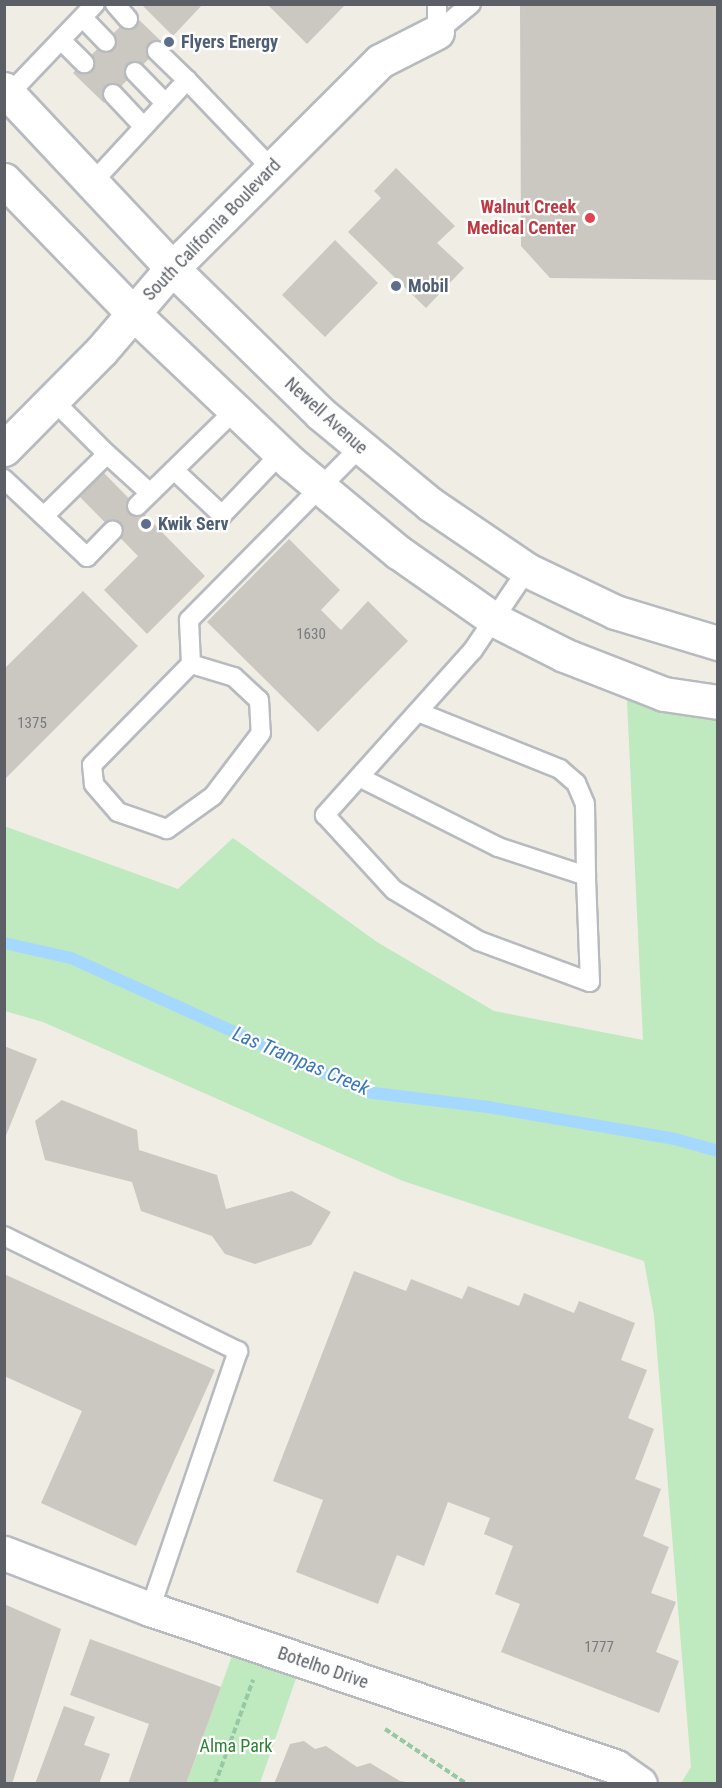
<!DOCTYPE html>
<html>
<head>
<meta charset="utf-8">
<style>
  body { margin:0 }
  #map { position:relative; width:722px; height:1788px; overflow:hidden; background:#f0ede4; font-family:"Roboto Condensed",sans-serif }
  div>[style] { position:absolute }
  .green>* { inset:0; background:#bfe9bf }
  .stream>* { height:12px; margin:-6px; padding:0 6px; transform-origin:6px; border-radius:6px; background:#a5d8ff }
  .building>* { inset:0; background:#cbc8c1 }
  .path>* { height:4px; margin-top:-2px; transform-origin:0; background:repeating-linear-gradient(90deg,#96c8a4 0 6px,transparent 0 9px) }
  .roads { filter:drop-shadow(2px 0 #b7babf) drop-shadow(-2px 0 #b7babf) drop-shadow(0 2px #b7babf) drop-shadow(0 -2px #b7babf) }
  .lane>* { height:18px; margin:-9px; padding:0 9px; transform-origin:9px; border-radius:9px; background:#fff }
  .street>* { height:33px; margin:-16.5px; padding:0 16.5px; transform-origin:16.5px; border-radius:16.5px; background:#fff }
  .secondary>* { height:33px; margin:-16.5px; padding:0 16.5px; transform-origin:16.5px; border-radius:16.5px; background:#fff }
  .dots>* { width:16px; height:16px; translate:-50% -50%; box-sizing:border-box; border:3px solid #fff; border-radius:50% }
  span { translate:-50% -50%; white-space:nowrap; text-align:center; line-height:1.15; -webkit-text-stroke:4.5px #fff; paint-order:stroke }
  .number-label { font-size:15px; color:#787a7d }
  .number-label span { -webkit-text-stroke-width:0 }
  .service-label { font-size:18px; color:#4e5e75; font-weight:700 }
  .left { translate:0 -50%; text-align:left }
  .health-label { font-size:18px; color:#be3a42; font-weight:700 }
  .right { translate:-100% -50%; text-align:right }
  .street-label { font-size:18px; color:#5c6066 }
  .park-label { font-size:18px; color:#2d8331 }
  .water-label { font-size:20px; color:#3978ba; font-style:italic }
  .frame { position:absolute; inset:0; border:6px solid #5c6066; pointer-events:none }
</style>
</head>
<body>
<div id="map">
  <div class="green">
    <i style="clip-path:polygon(626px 679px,717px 702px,717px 1783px,681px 1783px,691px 1767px,654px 1315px,644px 1261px,403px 1181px,43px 1022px,5px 1011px,4px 826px,178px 889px,233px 838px,377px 942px,494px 1011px,643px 1040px)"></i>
    <i style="clip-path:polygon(238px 1639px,302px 1661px,260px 1783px,186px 1784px)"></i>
  </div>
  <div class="stream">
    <i style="left:4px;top:943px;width:69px;rotate:12.6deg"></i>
    <i style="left:71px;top:958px;width:324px;rotate:24.4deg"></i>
    <i style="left:366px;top:1092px;width:123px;rotate:7deg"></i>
    <i style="left:488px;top:1107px;width:190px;rotate:9.7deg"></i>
    <i style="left:675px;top:1139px;width:45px;rotate:15.6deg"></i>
  </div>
  <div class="building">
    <i style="clip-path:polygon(141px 4px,203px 4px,173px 36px)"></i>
    <i style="clip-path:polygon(267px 4px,346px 4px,307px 44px)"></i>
    <i style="clip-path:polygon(520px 4px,718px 4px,718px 280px,550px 278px,521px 246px)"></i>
    <i style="clip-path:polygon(133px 14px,164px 44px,104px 103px,73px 73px)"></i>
    <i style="clip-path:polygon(396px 168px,455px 226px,437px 243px,464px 268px,426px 308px,348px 232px,381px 198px,374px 191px)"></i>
    <i style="clip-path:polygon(335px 240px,378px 283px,325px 337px,282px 295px)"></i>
    <i style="clip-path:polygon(104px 473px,205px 576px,147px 634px,104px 590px,138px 556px,80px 497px)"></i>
    <i style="clip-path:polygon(289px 539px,340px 590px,321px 610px,341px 630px,368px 601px,408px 641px,318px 732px,207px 622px)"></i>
    <i style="clip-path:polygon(83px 591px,138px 646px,4px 780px,4px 669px)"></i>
    <i style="clip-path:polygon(4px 1046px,37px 1059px,5px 1138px,4px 1138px)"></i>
    <i style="clip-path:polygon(62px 1100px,137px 1130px,139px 1150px,217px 1175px,226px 1209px,292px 1191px,331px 1212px,311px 1245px,255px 1264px,225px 1254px,212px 1236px,141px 1211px,132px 1182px,45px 1160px,35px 1121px)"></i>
    <i style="clip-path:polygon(354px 1271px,406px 1291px,411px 1279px,462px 1299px,468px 1286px,519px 1306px,524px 1293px,574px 1313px,579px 1301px,635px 1323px,621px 1360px,647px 1370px,628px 1418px,654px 1429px,635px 1479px,661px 1489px,643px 1536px,669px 1547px,651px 1593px,676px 1602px,656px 1652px,679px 1661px,659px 1713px,501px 1652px,520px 1604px,495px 1594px,513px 1546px,484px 1534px,490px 1518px,448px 1502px,424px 1566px,397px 1555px,378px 1604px,296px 1572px,323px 1500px,273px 1481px)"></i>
    <i style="clip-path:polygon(4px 1274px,215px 1370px,136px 1546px,41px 1503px,82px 1411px,4px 1376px)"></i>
    <i style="clip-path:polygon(4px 1604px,61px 1629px,12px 1784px,4px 1784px)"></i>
    <i style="clip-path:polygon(90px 1639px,221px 1687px,186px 1784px,128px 1784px,149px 1724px,70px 1695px)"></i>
    <i style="clip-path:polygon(64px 1706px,95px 1717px,84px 1745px,110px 1754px,99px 1784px,35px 1784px)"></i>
    <i style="clip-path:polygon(304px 1741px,315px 1749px,326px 1746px,357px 1767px,370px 1763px,400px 1781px,418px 1784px,274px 1784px,290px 1744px)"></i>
  </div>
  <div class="path">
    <i style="left:385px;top:1729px;width:99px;rotate:33.9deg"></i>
    <i style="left:215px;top:1784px;width:111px;rotate:-69.9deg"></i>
  </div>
  <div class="roads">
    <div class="lane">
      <i style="left:115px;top:4px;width:20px;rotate:49deg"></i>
      <i style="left:437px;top:4px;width:28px;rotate:90deg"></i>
      <i style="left:83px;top:18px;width:33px;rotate:46deg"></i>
      <i style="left:437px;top:32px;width:44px;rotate:-39.5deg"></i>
      <i style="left:61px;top:40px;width:33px;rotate:45deg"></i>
      <i style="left:157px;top:51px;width:42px;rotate:44deg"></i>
      <i style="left:135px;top:72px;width:43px;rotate:45.9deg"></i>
      <i style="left:9px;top:94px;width:124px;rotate:-46.3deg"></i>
      <i style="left:113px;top:94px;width:45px;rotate:46.8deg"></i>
      <i style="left:93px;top:182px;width:139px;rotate:-47.3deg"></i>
      <i style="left:187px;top:80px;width:122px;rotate:46.3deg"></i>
      <i style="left:107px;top:454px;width:58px;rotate:42.2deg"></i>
      <i style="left:174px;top:470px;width:66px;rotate:43.2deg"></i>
      <i style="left:222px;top:515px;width:86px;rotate:-46.4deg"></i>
      <i style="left:4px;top:479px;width:114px;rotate:43.2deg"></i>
      <i style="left:87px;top:557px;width:37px;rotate:-46deg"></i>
      <i style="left:137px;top:506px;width:137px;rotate:-44.4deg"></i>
      <i style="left:44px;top:516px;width:88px;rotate:-44.5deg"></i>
      <i style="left:107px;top:454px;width:76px;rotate:-135deg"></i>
      <i style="left:527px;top:570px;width:97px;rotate:124deg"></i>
      <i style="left:473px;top:650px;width:222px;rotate:131.9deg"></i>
      <i style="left:325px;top:815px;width:102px;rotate:47.4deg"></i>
      <i style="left:394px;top:890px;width:99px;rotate:31deg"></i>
      <i style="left:479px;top:941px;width:118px;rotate:20.3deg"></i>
      <i style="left:590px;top:982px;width:106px;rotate:-92.2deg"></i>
      <i style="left:191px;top:664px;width:45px;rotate:16.8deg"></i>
      <i style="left:234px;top:677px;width:34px;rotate:43deg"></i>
      <i style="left:259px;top:700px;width:33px;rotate:87deg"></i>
      <i style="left:261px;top:733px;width:79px;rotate:127.3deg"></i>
      <i style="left:213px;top:796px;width:57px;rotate:144.3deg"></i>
      <i style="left:167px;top:829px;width:52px;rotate:-160.9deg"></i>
      <i style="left:118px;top:812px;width:37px;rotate:-131deg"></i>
      <i style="left:94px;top:784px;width:19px;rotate:-96deg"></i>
      <i style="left:92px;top:765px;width:141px;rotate:-45.6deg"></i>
      <i style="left:191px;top:664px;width:44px;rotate:-92.6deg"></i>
      <i style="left:189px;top:620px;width:242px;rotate:-45.3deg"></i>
      <i style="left:359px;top:777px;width:156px;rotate:26.7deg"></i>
      <i style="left:498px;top:847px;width:93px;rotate:18.2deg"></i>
      <i style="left:586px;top:876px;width:72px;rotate:-90.8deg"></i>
      <i style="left:585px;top:804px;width:23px;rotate:-113deg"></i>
      <i style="left:576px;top:783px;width:21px;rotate:-139deg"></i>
      <i style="left:560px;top:769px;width:153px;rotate:-158.1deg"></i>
      <i style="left:4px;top:1236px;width:261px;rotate:26.2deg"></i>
      <i style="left:238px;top:1351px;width:273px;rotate:108.8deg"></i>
    </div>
    <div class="street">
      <i style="left:437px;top:32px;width:64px;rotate:153deg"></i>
      <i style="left:380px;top:61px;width:293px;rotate:135.1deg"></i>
      <i style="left:172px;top:268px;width:209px;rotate:44.4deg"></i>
      <i style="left:321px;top:414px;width:141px;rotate:39.5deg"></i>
      <i style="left:430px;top:504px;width:117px;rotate:34.2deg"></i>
      <i style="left:527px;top:570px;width:98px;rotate:25.5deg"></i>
      <i style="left:615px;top:612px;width:108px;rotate:16.8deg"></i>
      <i style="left:133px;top:313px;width:218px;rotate:43.5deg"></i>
      <i style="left:291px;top:463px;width:139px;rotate:39.8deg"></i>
      <i style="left:398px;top:552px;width:118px;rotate:35deg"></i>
      <i style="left:495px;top:620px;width:77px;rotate:26.9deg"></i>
      <i style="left:564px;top:655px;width:107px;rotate:21.3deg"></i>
      <i style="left:664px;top:694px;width:55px;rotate:8.4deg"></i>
      <i style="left:4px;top:1553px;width:156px;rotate:21deg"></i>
      <i style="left:150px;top:1609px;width:492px;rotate:18.7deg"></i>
      <i style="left:616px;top:1767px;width:29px;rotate:35deg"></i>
    </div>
    <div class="secondary">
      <i style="left:4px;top:89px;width:245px;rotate:46.8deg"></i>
      <i style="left:172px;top:268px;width:109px;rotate:130.5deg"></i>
      <i style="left:101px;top:351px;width:138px;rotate:134.7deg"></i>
      <i style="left:4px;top:180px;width:185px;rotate:45.9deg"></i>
    </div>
  </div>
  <div class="dots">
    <i style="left:169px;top:42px;background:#5c6f8a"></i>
    <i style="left:590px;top:218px;background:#e0444e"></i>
    <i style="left:396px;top:286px;background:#5c6f8a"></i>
    <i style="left:146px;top:524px;background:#5c6f8a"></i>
  </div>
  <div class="number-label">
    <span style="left:311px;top:635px">1630</span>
    <span style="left:32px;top:724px">1375</span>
    <span style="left:599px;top:1648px">1777</span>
  </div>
  <div class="service-label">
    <span class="left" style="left:181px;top:42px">Flyers Energy</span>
    <span class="left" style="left:408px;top:286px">Mobil</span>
    <span class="left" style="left:158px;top:524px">Kwik Serv</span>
  </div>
  <div class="health-label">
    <span class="right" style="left:576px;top:218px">Walnut Creek<br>Medical Center</span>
  </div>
  <div class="street-label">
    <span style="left:212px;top:230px;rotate:-46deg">South California Boulevard</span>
    <span style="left:326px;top:416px;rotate:42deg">Newell Avenue</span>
    <span style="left:323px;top:1668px;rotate:19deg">Botelho Drive</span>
  </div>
  <div class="park-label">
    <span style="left:236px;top:1746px">Alma Park</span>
  </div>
  <div class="water-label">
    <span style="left:301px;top:1061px;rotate:23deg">Las Trampas Creek</span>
  </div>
  <div class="frame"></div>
</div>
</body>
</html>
